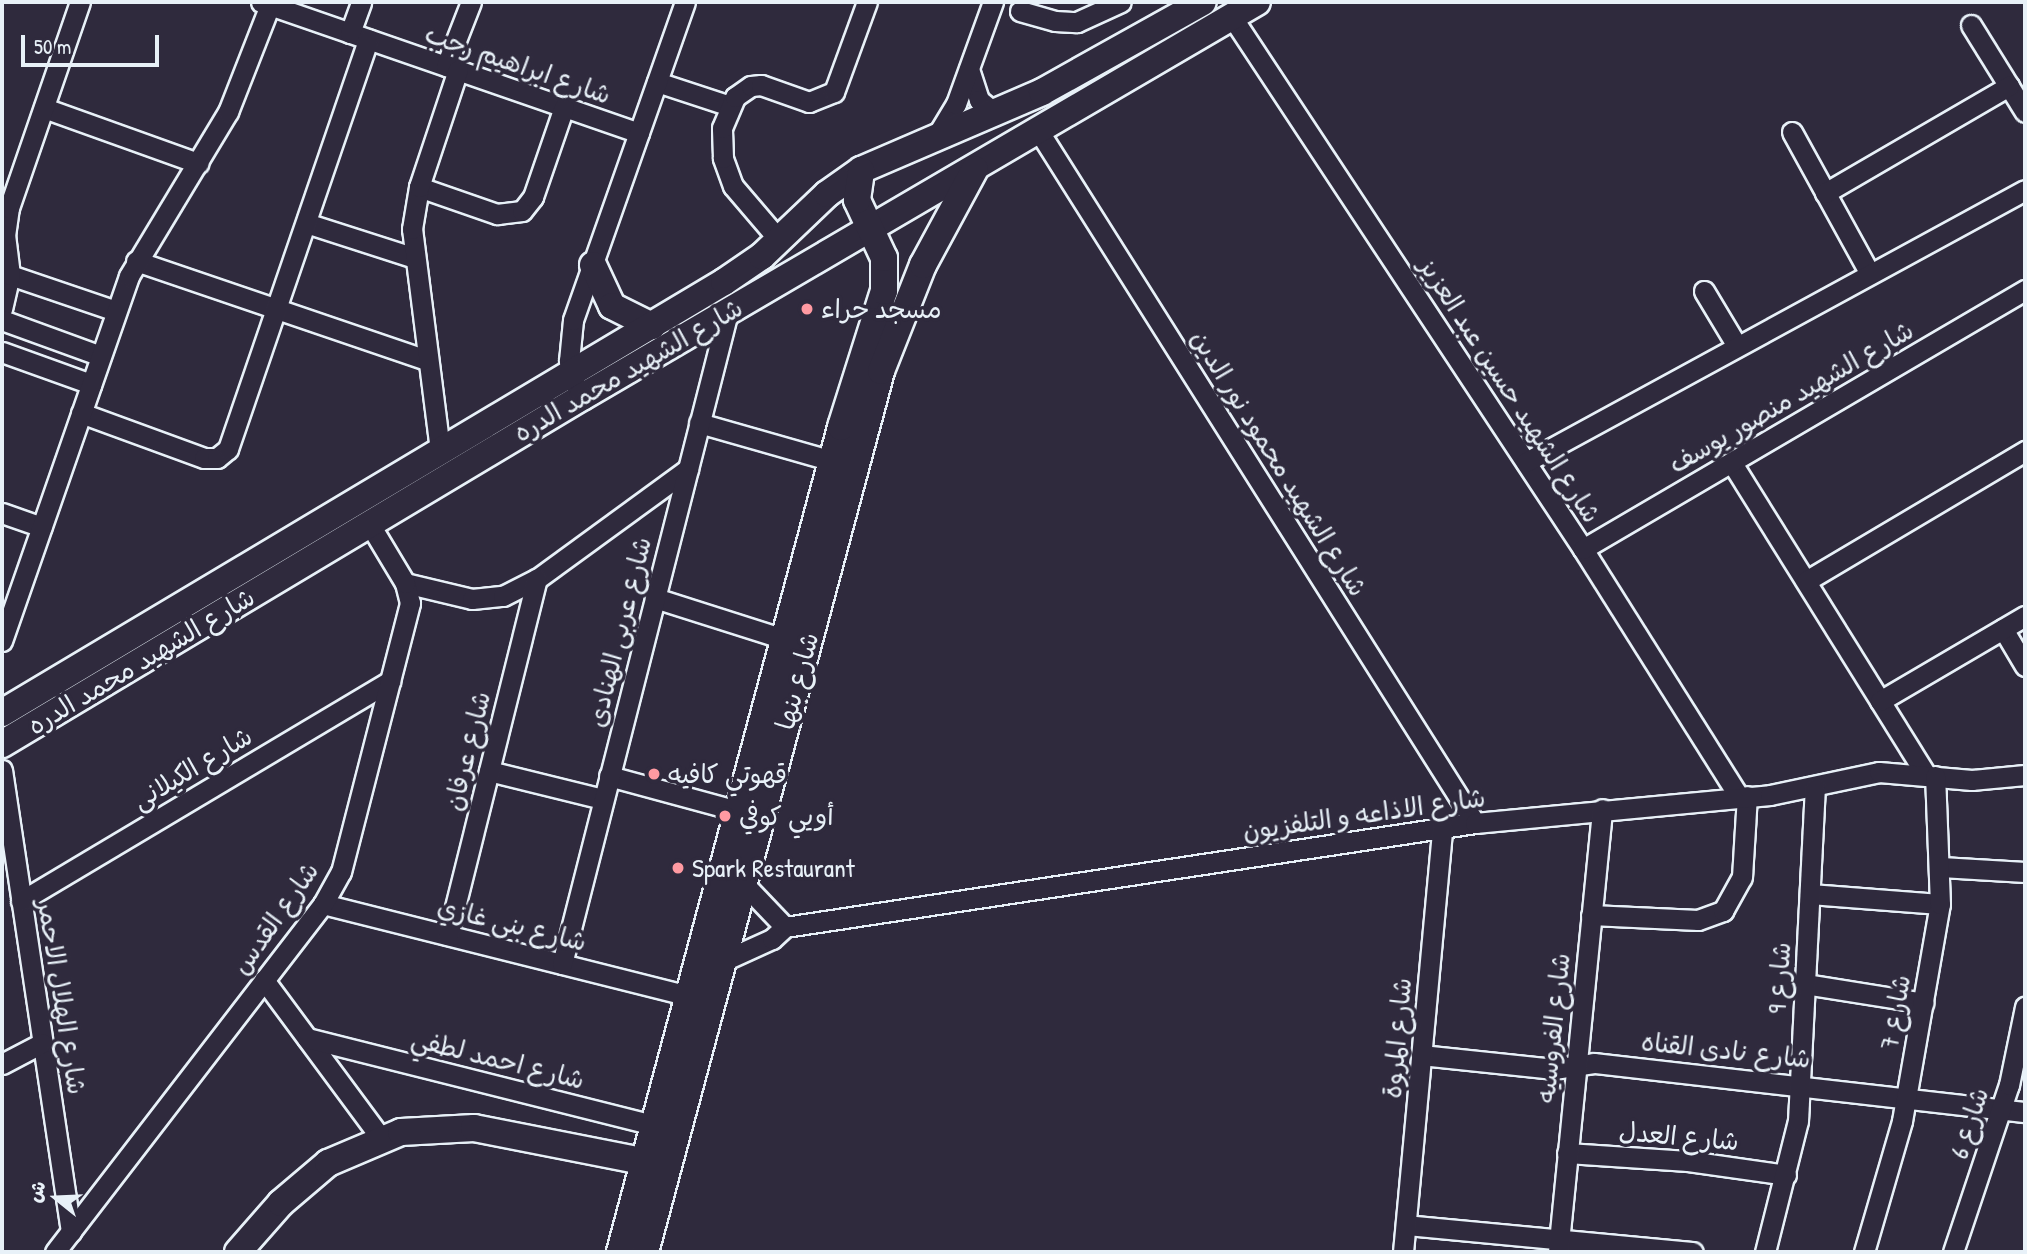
<!DOCTYPE html>
<html>
<head>
<meta charset="utf-8">
<style>
  body { margin:0 }
  #map { position:relative; width:2027px; height:1254px; overflow:hidden; background:#2f2a3d; font-family:"Patrick Hand","Playpen Sans Arabic",sans-serif }
  div>[style] { position:absolute }
  .roads { filter:drop-shadow(2px 0 #e8f1f8) drop-shadow(-2px 0 #e8f1f8) drop-shadow(0 2px #e8f1f8) drop-shadow(0 -2px #e8f1f8) }
  .street>* { height:19px; margin:-9.5px; padding:0 9.5px; transform-origin:9.5px; border-radius:9.5px; background:#2f2a3d }
  .secondary>* { height:26px; margin:-13px; padding:0 13px; transform-origin:13px; border-radius:13px; background:#2f2a3d }
  .dots>* { width:19px; height:19px; translate:-50% -50%; box-sizing:border-box; border:4px solid #2f2a3d; border-radius:50% }
  span { translate:-50% -50%; white-space:nowrap; text-align:center; line-height:1.15; -webkit-text-stroke:7px #2f2a3d; paint-order:stroke }
  .street-label { font-size:26px; color:#e8f1f8 }
  .poi-label { font-size:26px; color:#e8f1f8 }
  .left { translate:0 -50%; text-align:left }
  .frame { position:absolute; inset:0; border:4px solid #e8f1f8; pointer-events:none }
  .north { position:absolute; left:21px; top:1163px; width:70px; height:70px; -webkit-text-stroke:5px #2f2a3d; paint-order:stroke; rotate:288deg; font-size:19px; font-weight:700; line-height:28px; text-align:center; color:#e8f1f8 }
  .north::after { content:''; display:block; margin:auto; width:24px; height:32px; background:#e8f1f8; clip-path:polygon(50% 0,100% 100%,50% 72%,0 100%) }
  .scale { position:absolute; left:21px; top:35px; width:138px; height:32px; box-sizing:border-box; border:4px solid #e8f1f8; border-top:0; padding-left:9px; font-size:21px; line-height:24px; white-space:nowrap; color:#e8f1f8; -webkit-text-stroke:5px #2f2a3d; paint-order:stroke }
</style>
</head>
<body>
<div id="map">
  <div class="roads">
    <div class="street">
      <i style="left:261px;top:2px;width:400px;rotate:19.1deg"></i>
      <i style="left:1020px;top:11px;width:36px;rotate:16deg"></i>
      <i style="left:1055px;top:21px;width:22px;rotate:3deg"></i>
      <i style="left:1077px;top:22px;width:48px;rotate:-24.4deg"></i>
      <i style="left:1232px;top:17px;width:637px;rotate:56.58deg"></i>
      <i style="left:1583px;top:549px;width:293px;rotate:57.8deg"></i>
      <i style="left:1971px;top:25px;width:102px;rotate:58.2deg"></i>
      <i style="left:350px;top:33px;width:33px;rotate:-70deg"></i>
      <i style="left:446px;top:66px;width:69px;rotate:-68.7deg"></i>
      <i style="left:969px;top:69px;width:33px;rotate:72deg"></i>
      <i style="left:979px;top:100px;width:22px;rotate:39deg"></i>
      <i style="left:657px;top:82px;width:77px;rotate:18.2deg"></i>
      <i style="left:44px;top:108px;width:164px;rotate:19.7deg"></i>
      <i style="left:1038px;top:130px;width:819px;rotate:57.76deg"></i>
      <i style="left:1792px;top:132px;width:162px;rotate:61.2deg"></i>
      <i style="left:936px;top:137px;width:39px;rotate:-59deg"></i>
      <i style="left:956px;top:104px;width:109px;rotate:-70.1deg"></i>
      <i style="left:419px;top:187px;width:83px;rotate:19.1deg"></i>
      <i style="left:497px;top:214px;width:25px;rotate:-7deg"></i>
      <i style="left:522px;top:211px;width:18px;rotate:-52deg"></i>
      <i style="left:533px;top:197px;width:95px;rotate:-71deg"></i>
      <i style="left:1825px;top:193px;width:213px;rotate:-30.2deg"></i>
      <i style="left:306px;top:223px;width:114px;rotate:17.8deg"></i>
      <i style="left:780px;top:241px;width:72px;rotate:-130.5deg"></i>
      <i style="left:733px;top:186px;width:30px;rotate:-110deg"></i>
      <i style="left:723px;top:158px;width:30px;rotate:-92deg"></i>
      <i style="left:722px;top:128px;width:34px;rotate:-67deg"></i>
      <i style="left:735px;top:97px;width:19px;rotate:-35deg"></i>
      <i style="left:751px;top:86px;width:10px;rotate:-6deg"></i>
      <i style="left:761px;top:85px;width:51px;rotate:19.5deg"></i>
      <i style="left:809px;top:102px;width:27px;rotate:-22deg"></i>
      <i style="left:834px;top:92px;width:96px;rotate:-69.9deg"></i>
      <i style="left:136px;top:261px;width:307px;rotate:18.8deg"></i>
      <i style="left:10px;top:275px;width:112px;rotate:18.8deg"></i>
      <i style="left:1704px;top:291px;width:64px;rotate:59deg"></i>
      <i style="left:2px;top:309px;width:35px;rotate:-77deg"></i>
      <i style="left:10px;top:275px;width:39px;rotate:-97deg"></i>
      <i style="left:5px;top:236px;width:28px;rotate:-82deg"></i>
      <i style="left:9px;top:208px;width:218px;rotate:-71deg"></i>
      <i style="left:2px;top:320px;width:105px;rotate:20deg"></i>
      <i style="left:2px;top:352px;width:95px;rotate:19.8deg"></i>
      <i style="left:575px;top:384px;width:24px;rotate:-105deg"></i>
      <i style="left:569px;top:361px;width:41px;rotate:-84.4deg"></i>
      <i style="left:573px;top:320px;width:337px;rotate:-70.6deg"></i>
      <i style="left:81px;top:413px;width:131px;rotate:20.1deg"></i>
      <i style="left:204px;top:458px;width:13px"></i>
      <i style="left:217px;top:458px;width:14px;rotate:-39deg"></i>
      <i style="left:228px;top:449px;width:433px;rotate:-71.1deg"></i>
      <i style="left:699px;top:423px;width:138px;rotate:15.9deg"></i>
      <i style="left:440px;top:450px;width:223px;rotate:-97.2deg"></i>
      <i style="left:412px;top:229px;width:43px;rotate:-80.5deg"></i>
      <i style="left:419px;top:187px;width:123px;rotate:-71.6deg"></i>
      <i style="left:1526px;top:462px;width:568px;rotate:-28.59deg"></i>
      <i style="left:1732px;top:463px;width:365px;rotate:58.1deg"></i>
      <i style="left:2px;top:513px;width:42px;rotate:19.3deg"></i>
      <i style="left:1583px;top:549px;width:512px;rotate:-30.37deg"></i>
      <i style="left:1806px;top:581px;width:255px;rotate:-30.7deg"></i>
      <i style="left:405px;top:583px;width:69px;rotate:13.4deg"></i>
      <i style="left:472px;top:599px;width:31px;rotate:-6deg"></i>
      <i style="left:503px;top:596px;width:38px;rotate:-27deg"></i>
      <i style="left:537px;top:579px;width:187px;rotate:-36.1deg"></i>
      <i style="left:655px;top:598px;width:135px;rotate:17.6deg"></i>
      <i style="left:2003px;top:629px;width:43px;rotate:59.3deg"></i>
      <i style="left:2px;top:641px;width:386px;rotate:-70.8deg"></i>
      <i style="left:129px;top:276px;width:192px;rotate:-58.9deg"></i>
      <i style="left:228px;top:112px;width:115px;rotate:-68.6deg"></i>
      <i style="left:1880px;top:701px;width:168px;rotate:-30.4deg"></i>
      <i style="left:2px;top:770px;width:467px;rotate:81.5deg"></i>
      <i style="left:489px;top:771px;width:117px;rotate:13.8deg"></i>
      <i style="left:609px;top:776px;width:134px;rotate:15.2deg"></i>
      <i style="left:1941px;top:867px;width:84px;rotate:3.4deg"></i>
      <i style="left:742px;top:882px;width:62px;rotate:46.3deg"></i>
      <i style="left:1810px;top:894px;width:130px;rotate:4.4deg"></i>
      <i style="left:21px;top:901px;width:430px;rotate:-30.8deg"></i>
      <i style="left:323px;top:904px;width:376px;rotate:14.1deg"></i>
      <i style="left:1591px;top:915px;width:107px;rotate:2.7deg"></i>
      <i style="left:1698px;top:920px;width:27px;rotate:-20deg"></i>
      <i style="left:1723px;top:911px;width:39px;rotate:-61deg"></i>
      <i style="left:1742px;top:877px;width:81px;rotate:-86.5deg"></i>
      <i style="left:448px;top:935px;width:367px;rotate:-76deg"></i>
      <i style="left:721px;top:962px;width:56px;rotate:-24.3deg"></i>
      <i style="left:772px;top:939px;width:18px;rotate:-43deg"></i>
      <i style="left:785px;top:927px;width:698px;rotate:-8.57deg"></i>
      <i style="left:1475px;top:823px;width:296px;rotate:-5.4deg"></i>
      <i style="left:1770px;top:795px;width:111px;rotate:-11.9deg"></i>
      <i style="left:1879px;top:772px;width:93px;rotate:4.9deg"></i>
      <i style="left:1972px;top:780px;width:53px;rotate:-5.4deg"></i>
      <i style="left:562px;top:964px;width:673px;rotate:-75.72deg"></i>
      <i style="left:264px;top:980px;width:195px;rotate:53.5deg"></i>
      <i style="left:1805px;top:984px;width:120px;rotate:9.1deg"></i>
      <i style="left:307px;top:1038px;width:370px;rotate:14.1deg"></i>
      <i style="left:1421px;top:1055px;width:134px;rotate:6deg"></i>
      <i style="left:1554px;top:1069px;width:40px;rotate:-8.5deg"></i>
      <i style="left:1594px;top:1063px;width:434px;rotate:6.5deg"></i>
      <i style="left:2px;top:1064px;width:45px;rotate:-27.7deg"></i>
      <i style="left:1567px;top:1153px;width:121px;rotate:3.8deg"></i>
      <i style="left:1688px;top:1161px;width:99px;rotate:8.1deg"></i>
      <i style="left:1406px;top:1225px;width:288px;rotate:5.4deg"></i>
      <i style="left:55px;top:1252px;width:439px;rotate:-52.4deg"></i>
      <i style="left:323px;top:904px;width:37px;rotate:-61deg"></i>
      <i style="left:341px;top:872px;width:278px;rotate:-75.6deg"></i>
      <i style="left:410px;top:603px;width:21px;rotate:-104deg"></i>
      <i style="left:405px;top:583px;width:70px;rotate:-121deg"></i>
      <i style="left:1403px;top:1252px;width:426px;rotate:-84.7deg"></i>
      <i style="left:1558px;top:1252px;width:445px;rotate:-84.3deg"></i>
      <i style="left:1765px;top:1252px;width:135px;rotate:-75.9deg"></i>
      <i style="left:1798px;top:1121px;width:334px;rotate:-87.1deg"></i>
      <i style="left:1864px;top:1252px;width:136px;rotate:-73.8deg"></i>
      <i style="left:1902px;top:1121px;width:220px;rotate:-80.1deg"></i>
      <i style="left:1940px;top:904px;width:128px;rotate:-92.2deg"></i>
      <i style="left:1953px;top:1252px;width:176px;rotate:-71.5deg"></i>
      <i style="left:2009px;top:1085px;width:80px;rotate:-78.4deg"></i>
    </div>
    <div class="secondary">
      <i style="left:593px;top:265px;width:45px;rotate:65.1deg"></i>
      <i style="left:612px;top:306px;width:45px;rotate:26.6deg"></i>
      <i style="left:2px;top:713px;width:841px;rotate:-30.84deg"></i>
      <i style="left:724px;top:282px;width:46px;rotate:-34.4deg"></i>
      <i style="left:762px;top:256px;width:90px;rotate:-43.6deg"></i>
      <i style="left:827px;top:194px;width:42px;rotate:-35.2deg"></i>
      <i style="left:861px;top:170px;width:197px;rotate:-23.3deg"></i>
      <i style="left:1042px;top:92px;width:184px;rotate:-29.2deg"></i>
      <i style="left:2px;top:744px;width:676px;rotate:-30.89deg"></i>
      <i style="left:582px;top:397px;width:782px;rotate:-30.34deg"></i>
      <i style="left:238px;top:1252px;width:65px;rotate:-48.7deg"></i>
      <i style="left:281px;top:1203px;width:62px;rotate:-40.4deg"></i>
      <i style="left:328px;top:1163px;width:79px;rotate:-23deg"></i>
      <i style="left:401px;top:1132px;width:73px;rotate:-3.1deg"></i>
      <i style="left:474px;top:1128px;width:192px;rotate:11.1deg"></i>
      <i style="left:620px;top:1252px;width:854px;rotate:-75deg"></i>
      <i style="left:841px;top:427px;width:143px;rotate:-72.5deg"></i>
      <i style="left:884px;top:291px;width:33px;rotate:-90deg"></i>
      <i style="left:884px;top:258px;width:64px;rotate:-115deg"></i>
      <i style="left:857px;top:200px;width:30px;rotate:-82deg"></i>
      <i style="left:645px;top:1252px;width:912px;rotate:-75deg"></i>
      <i style="left:881px;top:371px;width:114px;rotate:-68.4deg"></i>
      <i style="left:923px;top:265px;width:109px;rotate:-61.6deg"></i>
    </div>
  </div>
  <div class="dots">
    <i style="left:807px;top:309px;background:#ff9aa2"></i>
    <i style="left:654px;top:774px;background:#ff9aa2"></i>
    <i style="left:725px;top:816px;background:#ff9aa2"></i>
    <i style="left:678px;top:868px;background:#ff9aa2"></i>
  </div>
  <div class="street-label">
    <span style="left:518px;top:64px;rotate:19deg">شارع ابراهيم رجب</span>
    <span style="left:628px;top:370px;rotate:-30deg">شارع الشهيد محمد الدره</span>
    <span style="left:1510px;top:390px;rotate:57deg">شارع الشهيد حسين عبد العزيز</span>
    <span style="left:1791px;top:397px;rotate:-30deg">شارع الشهيد منصور يوسف</span>
    <span style="left:1279px;top:463px;rotate:58deg">شارع الشهيد محمود نور الدين</span>
    <span style="left:619px;top:632px;rotate:-76deg">شارع عربى الهنادى</span>
    <span style="left:141px;top:661px;rotate:-31deg">شارع الشهيد محمد الدره</span>
    <span style="left:797px;top:681px;rotate:-75deg">شارع بنها</span>
    <span style="left:467px;top:751px;rotate:-76deg">شارع عرفان</span>
    <span style="left:192px;top:768px;rotate:-31deg">شارع الكيلانى</span>
    <span style="left:1364px;top:814px;rotate:-8deg">شارع الاذاعه و التلفزيون</span>
    <span style="left:275px;top:918px;rotate:-55deg">شارع القدس</span>
    <span style="left:512px;top:924px;rotate:14deg">شارع بنى غازي</span>
    <span style="left:1779px;top:978px;rotate:-86deg">شارع 9</span>
    <span style="left:62px;top:997px;rotate:81deg">شارع الهلال الاحمر</span>
    <span style="left:1895px;top:1012px;rotate:-80deg">شارع 7</span>
    <span style="left:1553px;top:1028px;rotate:-84deg">شارع الفروسيه</span>
    <span style="left:1397px;top:1038px;rotate:-85deg">شارع المروة</span>
    <span style="left:1726px;top:1050px;rotate:6deg">شارع نادى القناه</span>
    <span style="left:498px;top:1059px;rotate:14deg">شارع احمد لطفي</span>
    <span style="left:1969px;top:1123px;rotate:-72deg">شارع 6</span>
    <span style="left:1679px;top:1136px;rotate:5deg">شارع العدل</span>
  </div>
  <div class="poi-label">
    <span class="left" style="left:821px;top:309px">مسجد حراء</span>
    <span class="left" style="left:668px;top:774px">قهوتي كافيه</span>
    <span class="left" style="left:739px;top:816px">أويي كوفي</span>
    <span class="left" style="left:692px;top:868px">Spark Restaurant</span>
  </div>
  <div class="frame"></div>
  <div class="north">ش</div>
  <div class="scale">50 m</div>
</div>
</body>
</html>
